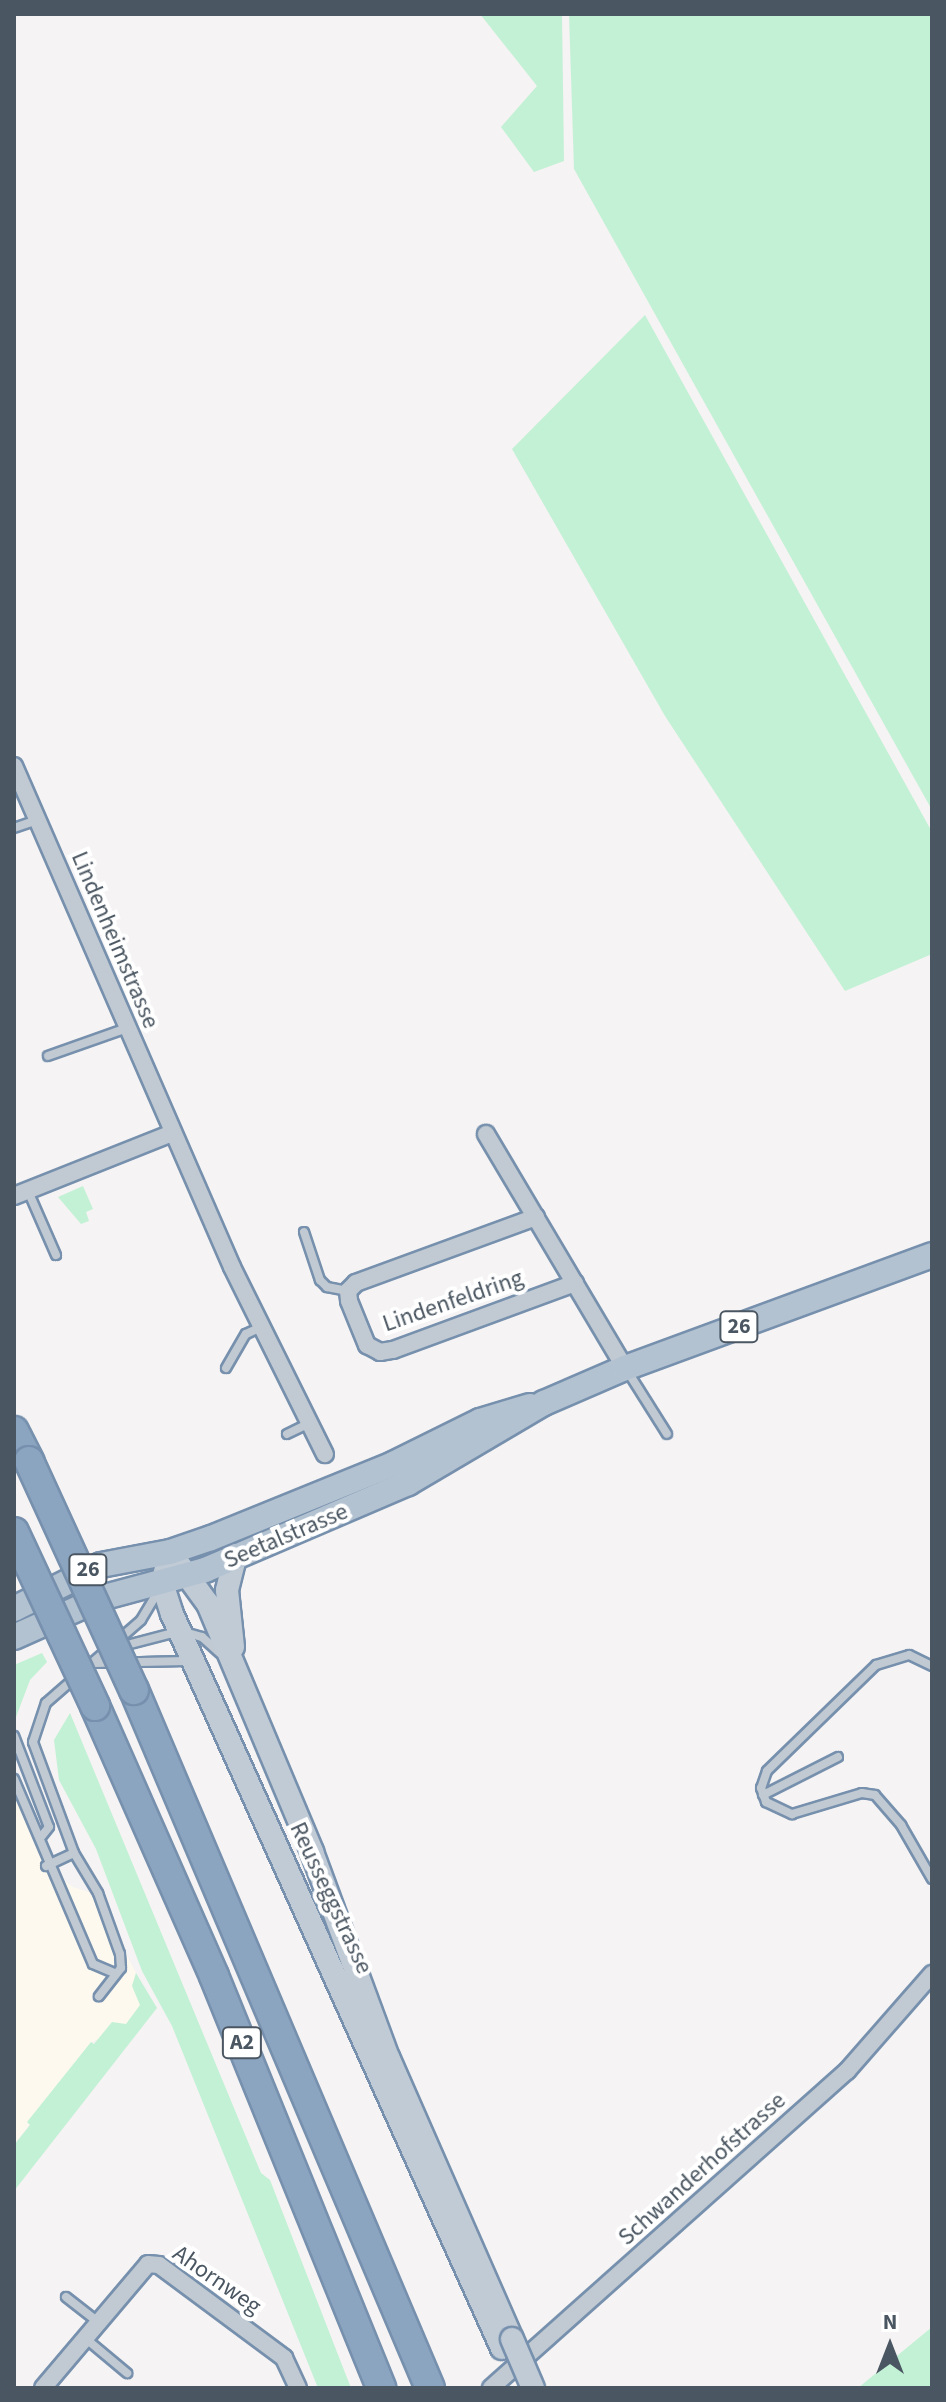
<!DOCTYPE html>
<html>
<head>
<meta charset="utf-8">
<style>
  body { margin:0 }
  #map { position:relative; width:946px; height:2402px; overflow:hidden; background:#f5f3f3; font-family:"Source Sans 3",sans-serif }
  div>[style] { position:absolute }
  .commercial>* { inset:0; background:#fdf9ef }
  .green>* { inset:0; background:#c3f1d5 }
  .roads { filter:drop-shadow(2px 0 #7690ad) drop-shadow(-2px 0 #7690ad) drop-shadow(0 2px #7690ad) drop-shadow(0 -2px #7690ad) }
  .service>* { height:8px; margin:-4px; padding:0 4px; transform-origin:4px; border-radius:4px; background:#c1cad2 }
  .minor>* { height:16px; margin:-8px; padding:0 8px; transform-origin:8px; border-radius:8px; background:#c1cad2 }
  .secondary>* { height:22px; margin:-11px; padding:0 11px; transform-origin:11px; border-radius:11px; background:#c1cbd6 }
  .primary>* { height:24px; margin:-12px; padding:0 12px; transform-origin:12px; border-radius:12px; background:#b3c2d1 }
  .motorway>* { height:28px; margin:-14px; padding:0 14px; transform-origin:14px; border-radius:14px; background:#8ba5c1 }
  .bridges { filter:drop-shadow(2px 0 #7690ad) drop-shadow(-2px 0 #7690ad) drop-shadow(0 2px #7690ad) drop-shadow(0 -2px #7690ad) }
  .secondary-bridge>* { height:22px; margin:-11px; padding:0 11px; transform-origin:11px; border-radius:11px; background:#c1cbd6 }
  .motorway-bridge>* { height:28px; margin:-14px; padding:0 14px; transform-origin:14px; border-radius:14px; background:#8ba5c1 }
  span { translate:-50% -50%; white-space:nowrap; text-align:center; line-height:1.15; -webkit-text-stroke:8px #fff; paint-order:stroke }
  .shield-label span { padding:2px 6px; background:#fff; border:2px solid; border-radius:6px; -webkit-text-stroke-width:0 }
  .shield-label { font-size:22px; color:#4a5661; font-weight:700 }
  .street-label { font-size:24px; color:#4a5661 }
  .frame { position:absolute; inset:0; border:16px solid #4a5661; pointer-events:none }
  .north { position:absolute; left:850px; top:2306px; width:80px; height:80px; -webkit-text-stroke:6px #fff; paint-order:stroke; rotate:0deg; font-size:22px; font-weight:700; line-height:32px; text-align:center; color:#4a5661 }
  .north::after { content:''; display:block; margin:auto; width:28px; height:36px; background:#4a5661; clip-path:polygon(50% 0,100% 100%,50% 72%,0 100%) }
</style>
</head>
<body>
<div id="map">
  <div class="commercial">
    <i style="clip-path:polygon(14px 1784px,50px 1870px,73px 1887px,95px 1894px,136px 1973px,132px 1986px,140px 2005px,126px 2025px,90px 2043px,14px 2145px)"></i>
  </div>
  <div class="green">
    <i style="clip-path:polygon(480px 14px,562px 14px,564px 161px,534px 172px,501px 127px,537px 86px)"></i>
    <i style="clip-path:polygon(569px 14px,932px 14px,932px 810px,574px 169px)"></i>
    <i style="clip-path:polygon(645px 315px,932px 832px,932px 954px,845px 991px,665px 716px,512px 449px)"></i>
    <i style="clip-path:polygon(83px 1186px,93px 1209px,86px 1212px,89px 1221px,81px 1224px,58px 1197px)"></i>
    <i style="clip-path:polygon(42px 1653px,47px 1662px,30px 1680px,16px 1717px,14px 1665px)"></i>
    <i style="clip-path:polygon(70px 1713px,261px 2173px,270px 2180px,351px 2388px,318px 2388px,172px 2026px,142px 1971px,96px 1849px,59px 1780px,54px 1740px)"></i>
    <i style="clip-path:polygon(136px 1973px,157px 2008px,14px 2191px,14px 2145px,30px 2125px,27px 2122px,91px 2042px,94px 2044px,112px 2022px,126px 2024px,140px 2005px,132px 1986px)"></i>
    <i style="clip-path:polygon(932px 2327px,932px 2388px,858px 2388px)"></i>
  </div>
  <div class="roads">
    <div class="service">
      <i style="left:14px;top:828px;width:24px;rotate:-19deg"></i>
      <i style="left:48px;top:1056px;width:84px;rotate:-19.5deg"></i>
      <i style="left:28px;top:1191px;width:70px;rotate:66.4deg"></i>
      <i style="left:304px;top:1232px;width:51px;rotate:71.6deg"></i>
      <i style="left:320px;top:1280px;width:10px;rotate:45deg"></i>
      <i style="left:327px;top:1287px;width:21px;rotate:11deg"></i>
      <i style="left:226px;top:1368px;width:39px;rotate:-60deg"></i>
      <i style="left:246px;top:1334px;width:17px;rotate:-25deg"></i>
      <i style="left:628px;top:1372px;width:73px;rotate:57.8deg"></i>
      <i style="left:287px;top:1434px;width:25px;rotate:-26deg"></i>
      <i style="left:119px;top:1647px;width:64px;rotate:-14.5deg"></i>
      <i style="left:181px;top:1631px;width:22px;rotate:16deg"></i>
      <i style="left:202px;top:1637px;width:24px;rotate:42deg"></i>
      <i style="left:94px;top:1663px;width:93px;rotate:-1.2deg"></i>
      <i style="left:932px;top:1666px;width:25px;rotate:-154deg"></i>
      <i style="left:909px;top:1655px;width:34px;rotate:163deg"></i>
      <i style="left:876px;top:1665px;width:152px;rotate:135.8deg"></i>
      <i style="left:767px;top:1771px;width:18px;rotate:109deg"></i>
      <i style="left:761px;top:1788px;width:15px;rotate:70deg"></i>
      <i style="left:766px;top:1802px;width:29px;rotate:25deg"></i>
      <i style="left:792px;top:1814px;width:73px;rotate:-16.7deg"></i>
      <i style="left:862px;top:1793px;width:13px;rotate:9deg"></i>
      <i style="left:875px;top:1795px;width:40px;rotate:49deg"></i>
      <i style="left:901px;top:1825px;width:62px;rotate:60.1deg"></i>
      <i style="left:14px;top:1736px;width:97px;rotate:69deg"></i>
      <i style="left:49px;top:1827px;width:14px;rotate:129deg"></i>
      <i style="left:14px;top:1779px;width:201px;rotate:66.9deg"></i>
      <i style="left:93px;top:1964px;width:25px;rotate:23deg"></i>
      <i style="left:763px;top:1795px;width:84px;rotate:-26.9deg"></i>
      <i style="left:74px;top:1853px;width:47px;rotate:59deg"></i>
      <i style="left:98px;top:1893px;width:65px;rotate:70.2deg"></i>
      <i style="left:120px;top:1954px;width:14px;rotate:86deg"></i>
      <i style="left:121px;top:1968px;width:36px;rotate:128deg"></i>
      <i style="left:46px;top:1866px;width:31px;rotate:-25deg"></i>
      <i style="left:74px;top:1853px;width:118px;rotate:-110.3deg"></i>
      <i style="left:33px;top:1742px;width:41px;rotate:-71.6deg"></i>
      <i style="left:46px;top:1703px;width:126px;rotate:-41.1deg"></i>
      <i style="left:141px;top:1620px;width:37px;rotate:-59deg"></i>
      <i style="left:66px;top:2297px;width:39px;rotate:38deg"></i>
      <i style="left:85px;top:2338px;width:55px;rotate:39.8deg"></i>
    </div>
    <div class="minor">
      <i style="left:14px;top:766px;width:546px;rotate:66.48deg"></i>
      <i style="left:232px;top:1267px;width:209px;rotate:63.6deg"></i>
      <i style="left:486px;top:1134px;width:272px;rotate:59.3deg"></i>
      <i style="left:14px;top:1196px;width:170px;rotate:-21.7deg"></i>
      <i style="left:536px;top:1217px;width:192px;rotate:159.9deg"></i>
      <i style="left:356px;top:1283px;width:11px;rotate:135deg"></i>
      <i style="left:348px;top:1291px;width:10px;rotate:84deg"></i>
      <i style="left:349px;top:1301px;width:48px;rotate:67.8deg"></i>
      <i style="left:367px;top:1345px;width:15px;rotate:28deg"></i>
      <i style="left:380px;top:1352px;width:13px;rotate:-9deg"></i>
      <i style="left:393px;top:1350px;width:194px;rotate:-20.2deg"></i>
      <i style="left:43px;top:2388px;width:162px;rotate:-49.7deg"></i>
      <i style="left:148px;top:2264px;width:11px;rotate:5deg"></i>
      <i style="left:159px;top:2265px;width:156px;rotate:36.6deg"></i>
      <i style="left:284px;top:2358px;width:33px;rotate:65deg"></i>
      <i style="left:491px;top:2388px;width:477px;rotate:-41.7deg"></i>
      <i style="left:847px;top:2071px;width:129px;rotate:-48.8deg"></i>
    </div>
    <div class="secondary">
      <i style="left:233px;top:1647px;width:57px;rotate:-96deg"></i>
      <i style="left:227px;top:1590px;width:36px;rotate:-76deg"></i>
      <i style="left:502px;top:2348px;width:805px;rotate:-114.21deg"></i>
      <i style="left:172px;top:1614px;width:32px;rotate:-108deg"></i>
      <i style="left:162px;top:1584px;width:33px;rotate:-76deg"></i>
      <i style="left:170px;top:1552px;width:64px;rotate:53.8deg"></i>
      <i style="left:208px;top:1604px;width:269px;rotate:67.2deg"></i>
      <i style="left:312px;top:1852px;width:219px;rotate:69.7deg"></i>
      <i style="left:388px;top:2057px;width:308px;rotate:66.3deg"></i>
    </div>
    <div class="primary">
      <i style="left:14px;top:1609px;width:97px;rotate:-26.8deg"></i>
      <i style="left:101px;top:1565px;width:70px;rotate:-10.7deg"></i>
      <i style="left:170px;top:1552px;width:43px;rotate:-18.9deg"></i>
      <i style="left:211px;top:1538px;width:196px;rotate:-22.1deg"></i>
      <i style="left:393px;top:1464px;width:97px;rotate:-26.3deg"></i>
      <i style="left:480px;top:1421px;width:52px;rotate:-16.7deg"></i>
      <i style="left:14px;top:1637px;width:95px;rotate:-24.1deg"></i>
      <i style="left:101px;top:1598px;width:108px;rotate:-15.1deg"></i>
      <i style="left:205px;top:1570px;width:221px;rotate:-23.2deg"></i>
      <i style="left:408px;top:1483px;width:158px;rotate:-30.5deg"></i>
      <i style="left:544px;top:1403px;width:88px;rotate:-23.4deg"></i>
      <i style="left:625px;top:1368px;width:327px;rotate:-20.2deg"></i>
    </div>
    <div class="motorway">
      <i style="left:14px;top:1431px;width:34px;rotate:63deg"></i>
      <i style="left:134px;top:1690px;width:758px;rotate:67.02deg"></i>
      <i style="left:95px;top:1706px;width:295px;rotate:66.2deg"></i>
      <i style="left:214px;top:1976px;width:445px;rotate:67.9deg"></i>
    </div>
  </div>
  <div class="bridges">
    <div class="secondary-bridge">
      <i style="left:512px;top:2339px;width:53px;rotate:66.8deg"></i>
    </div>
    <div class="motorway-bridge">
      <i style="left:29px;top:1461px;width:252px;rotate:65.4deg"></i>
      <i style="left:14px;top:1532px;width:192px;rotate:65deg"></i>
    </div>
  </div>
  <div class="shield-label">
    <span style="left:739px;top:1327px">26</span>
    <span style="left:88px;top:1570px">26</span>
    <span style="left:242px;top:2043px">A2</span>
  </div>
  <div class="street-label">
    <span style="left:115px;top:940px;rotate:67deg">Lindenheimstrasse</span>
    <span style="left:453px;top:1301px;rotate:-19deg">Lindenfeldring</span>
    <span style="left:286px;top:1536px;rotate:-23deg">Seetalstrasse</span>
    <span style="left:331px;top:1898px;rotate:65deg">Reusseggstrasse</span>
    <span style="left:702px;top:2169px;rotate:-42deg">Schwanderhofstrasse</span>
    <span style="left:217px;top:2280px;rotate:35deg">Ahornweg</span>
  </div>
  <div class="frame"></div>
  <div class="north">N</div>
</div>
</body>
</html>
